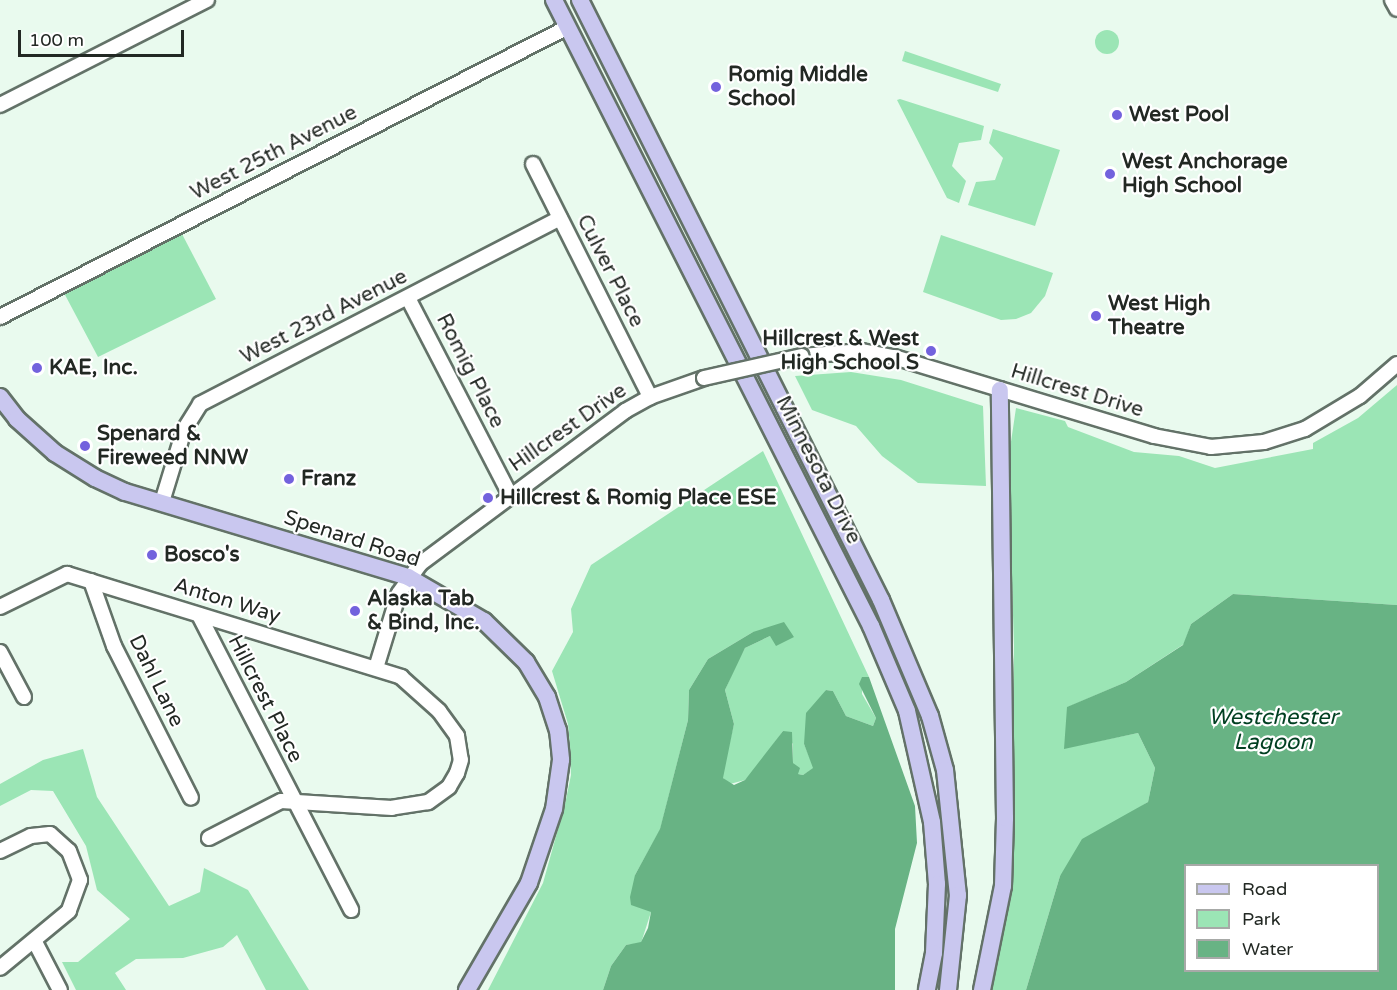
<!DOCTYPE html>
<html>
<head>
<meta charset="utf-8">
<style>
  body { margin:0 }
  #map { position:relative; width:1397px; height:990px; overflow:hidden; background:#e9faee; font-family:"Varela Round",sans-serif }
  div>[style] { position:absolute }
  .green>* { inset:0; background:#9be5b5 }
  .round { border-radius:50% }
  .water>* { inset:0; background:#68b384 }
  .roads { filter:drop-shadow(2px 0 #637268) drop-shadow(-2px 0 #637268) drop-shadow(0 2px #637268) drop-shadow(0 -2px #637268) }
  .minor>* { height:14px; margin:-7px; padding:0 7px; transform-origin:7px; border-radius:7px; background:#fff }
  .major>* { height:16px; margin:-8px; padding:0 8px; transform-origin:8px; border-radius:8px; background:#c9c7ef }
  .bridges { filter:drop-shadow(2px 0 #637268) drop-shadow(-2px 0 #637268) drop-shadow(0 2px #637268) drop-shadow(0 -2px #637268) }
  .minor-bridge>* { height:14px; margin:-7px; padding:0 7px; transform-origin:7px; border-radius:7px; background:#fff }
  .dots>* { width:16px; height:16px; translate:-50% -50%; box-sizing:border-box; border:3px solid #fff; border-radius:50% }
  span { translate:-50% -50%; white-space:nowrap; text-align:center; line-height:1.15; -webkit-text-stroke:4.5px #fff; paint-order:stroke }
  .poi-label { font-size:21px; color:#222823; font-weight:700 }
  .left { translate:0 -50%; text-align:left }
  .right { translate:-100% -50%; text-align:right }
  .street-label { font-size:21px; color:#222823 }
  .water-label { font-size:22px; color:#003f21; font-style:italic }
  .legend { position:absolute; left:1184px; top:864px; width:195px; height:108px; box-sizing:border-box; background:#fff; border:2px solid #a7a9a7; margin:0; padding:8px 10px; list-style:none; font-size:18px; color:#222823 }
  .legend li { display:flex; align-items:center; gap:12px; height:30px }
  .legend b { width:30px; border:2px solid #a7a9a7 }
  .scale { position:absolute; left:18px; top:30px; width:166px; height:27px; box-sizing:border-box; border:3px solid #222823; border-top:0; padding-left:8px; font-size:18px; line-height:21px; white-space:nowrap; color:#222823; -webkit-text-stroke:4px #fff; paint-order:stroke }
</style>
</head>
<body>
<div id="map">
  <div class="green">
    <i class="round" style="left:1095px;top:30px;width:24px;height:24px"></i>
    <i style="clip-path:polygon(905px 51px,1001px 84px,998px 92px,902px 61px)"></i>
    <i style="clip-path:polygon(900px 99px,984px 126px,981px 140px,959px 143px,952px 166px,966px 181px,959px 203px,947px 198px,897px 100px)"></i>
    <i style="clip-path:polygon(993px 129px,1060px 150px,1035px 226px,968px 205px,976px 182px,995px 180px,1003px 158px,989px 143px)"></i>
    <i style="clip-path:polygon(182px 234px,216px 299px,98px 357px,64px 293px)"></i>
    <i style="clip-path:polygon(941px 235px,1053px 273px,1045px 296px,1031px 313px,1016px 319px,1001px 320px,923px 292px)"></i>
    <i style="clip-path:polygon(851px 372px,901px 380px,983px 406px,986px 486px,918px 483px,882px 456px,856px 426px,812px 410px,795px 376px)"></i>
    <i style="clip-path:polygon(1397px 385px,1397px 605px,1233px 594px,1191px 624px,1184px 644px,1126px 682px,1068px 707px,1065px 748px,1138px 733px,1155px 768px,1148px 802px,1116px 822px,1060px 876px,1026px 990px,992px 990px,1007px 916px,1011px 858px,1014px 645px,1008px 462px,1016px 408px,1065px 421px,1068px 427px,1134px 452px,1179px 456px,1215px 468px,1313px 449px,1313px 443px,1358px 418px)"></i>
    <i style="clip-path:polygon(763px 451px,869px 677px,862px 677px,862px 694px,876px 718px,873px 726px,846px 716px,833px 691px,826px 690px,804px 744px,814px 768px,803px 775px,798px 774px,793px 763px,793px 744px,783px 731px,754px 771px,745px 780px,730px 784px,723px 778px,723px 770px,734px 724px,725px 690px,736px 665px,745px 648px,770px 636px,784px 640px,794px 636px,753px 632px,708px 659px,689px 690px,688px 720px,660px 830px,635px 875px,651px 912px,641px 943px,626px 945px,611px 966px,603px 990px,488px 990px,543px 883px,565px 804px,571px 775px,570px 746px,568px 724px,552px 671px,573px 632px,571px 609px,591px 565px)"></i>
    <i style="clip-path:polygon(83px 749px,97px 797px,169px 906px,200px 892px,204px 868px,248px 890px,309px 990px,266px 990px,237px 935px,223px 947px,183px 958px,136px 959px,115px 973px,126px 990px,76px 990px,62px 962px,78px 962px,130px 919px,97px 890px,86px 846px,53px 791px,31px 790px,0 806px,0 784px,43px 760px)"></i>
  </div>
  <div class="water">
    <i style="clip-path:polygon(evenodd,1233px 594px,1397px 605px,1397px 990px,1026px 990px,1060px 876px,1082px 839px,1148px 802px,1155px 768px,1138px 733px,1064px 749px,1067px 707px,1126px 682px,1183px 645px,1191px 624px,1233px 594px,1186px 866px,1378px 866px,1378px 970px,1186px 970px,1186px 866px)"></i>
    <i style="clip-path:polygon(784px 622px,794px 637px,776px 646px,770px 636px,745px 648px,725px 690px,734px 724px,723px 778px,734px 785px,745px 780px,783px 731px,792px 732px,793px 763px,800px 768px,798px 774px,803px 775px,813px 768px,804px 744px,806px 713px,826px 690px,833px 691px,846px 716px,873px 726px,876px 718px,859px 684px,862px 677px,869px 677px,915px 806px,917px 843px,895px 929px,895px 990px,603px 990px,611px 966px,626px 945px,641px 942px,648px 928px,651px 912px,631px 905px,630px 897px,635px 875px,660px 829px,688px 720px,689px 690px,708px 659px,753px 632px)"></i>
  </div>
  <div class="roads">
    <div class="minor">
      <i style="left:1392px;top:0;width:10px;rotate:61deg"></i>
      <i style="left:0;top:105px;width:232px;rotate:-26.9deg"></i>
      <i style="left:533px;top:164px;width:261px;rotate:63.3deg"></i>
      <i style="left:408px;top:298px;width:222px;rotate:62.6deg"></i>
      <i style="left:0;top:317px;width:638px;rotate:-27.05deg"></i>
      <i style="left:802px;top:356px;width:60px;rotate:-4.8deg"></i>
      <i style="left:862px;top:351px;width:33px;rotate:11deg"></i>
      <i style="left:894px;top:357px;width:272px;rotate:16.9deg"></i>
      <i style="left:1154px;top:436px;width:58px;rotate:10.9deg"></i>
      <i style="left:1211px;top:447px;width:53px;rotate:-5.4deg"></i>
      <i style="left:1264px;top:442px;width:43px;rotate:-17.6deg"></i>
      <i style="left:1305px;top:429px;width:64px;rotate:-31deg"></i>
      <i style="left:1360px;top:396px;width:49px;rotate:-40.9deg"></i>
      <i style="left:162px;top:502px;width:75px;rotate:-73deg"></i>
      <i style="left:184px;top:430px;width:31px;rotate:-58deg"></i>
      <i style="left:200px;top:404px;width:405px;rotate:-27.3deg"></i>
      <i style="left:91px;top:581px;width:69px;rotate:70.5deg"></i>
      <i style="left:114px;top:646px;width:170px;rotate:63.1deg"></i>
      <i style="left:0;top:607px;width:75px;rotate:-26.2deg"></i>
      <i style="left:67px;top:574px;width:350px;rotate:17.1deg"></i>
      <i style="left:401px;top:677px;width:51px;rotate:41.8deg"></i>
      <i style="left:439px;top:711px;width:31px;rotate:54deg"></i>
      <i style="left:457px;top:736px;width:24px;rotate:81deg"></i>
      <i style="left:461px;top:760px;width:14px;rotate:107deg"></i>
      <i style="left:457px;top:773px;width:16px;rotate:120deg"></i>
      <i style="left:449px;top:787px;width:26px;rotate:144deg"></i>
      <i style="left:428px;top:802px;width:36px;rotate:171deg"></i>
      <i style="left:392px;top:808px;width:111px;rotate:-176.4deg"></i>
      <i style="left:281px;top:801px;width:81px;rotate:152.8deg"></i>
      <i style="left:199px;top:615px;width:332px;rotate:62.7deg"></i>
      <i style="left:0;top:652px;width:51px;rotate:61.9deg"></i>
      <i style="left:376px;top:668px;width:78px;rotate:-73deg"></i>
      <i style="left:399px;top:593px;width:36px;rotate:-54deg"></i>
      <i style="left:420px;top:564px;width:256px;rotate:-36.7deg"></i>
      <i style="left:625px;top:411px;width:29px;rotate:-29deg"></i>
      <i style="left:650px;top:397px;width:57px;rotate:-19.4deg"></i>
      <i style="left:0;top:851px;width:34px;rotate:-26deg"></i>
      <i style="left:31px;top:836px;width:19px;rotate:-6deg"></i>
      <i style="left:50px;top:834px;width:25px;rotate:42deg"></i>
      <i style="left:69px;top:851px;width:31px;rotate:69deg"></i>
      <i style="left:80px;top:880px;width:33px;rotate:110deg"></i>
      <i style="left:69px;top:911px;width:89px;rotate:140.4deg"></i>
      <i style="left:35px;top:942px;width:54px;rotate:62.5deg"></i>
    </div>
    <div class="major">
      <i style="left:554px;top:0;width:702px;rotate:63.14deg"></i>
      <i style="left:871px;top:626px;width:92px;rotate:67deg"></i>
      <i style="left:907px;top:711px;width:114px;rotate:77.3deg"></i>
      <i style="left:932px;top:822px;width:62px;rotate:85.4deg"></i>
      <i style="left:937px;top:884px;width:69px;rotate:92.5deg"></i>
      <i style="left:934px;top:953px;width:38px;rotate:101deg"></i>
      <i style="left:580px;top:0;width:671px;rotate:63.36deg"></i>
      <i style="left:881px;top:600px;width:126px;rotate:67.1deg"></i>
      <i style="left:930px;top:716px;width:56px;rotate:74.5deg"></i>
      <i style="left:945px;top:770px;width:126px;rotate:84.1deg"></i>
      <i style="left:958px;top:895px;width:96px;rotate:96deg"></i>
      <i style="left:0;top:397px;width:28px;rotate:52deg"></i>
      <i style="left:17px;top:419px;width:51px;rotate:41.8deg"></i>
      <i style="left:55px;top:453px;width:47px;rotate:32deg"></i>
      <i style="left:95px;top:478px;width:33px;rotate:25deg"></i>
      <i style="left:125px;top:492px;width:295px;rotate:16.7deg"></i>
      <i style="left:408px;top:577px;width:88px;rotate:30.1deg"></i>
      <i style="left:484px;top:621px;width:59px;rotate:44.3deg"></i>
      <i style="left:526px;top:662px;width:41px;rotate:59deg"></i>
      <i style="left:547px;top:697px;width:35px;rotate:72deg"></i>
      <i style="left:558px;top:730px;width:30px;rotate:84deg"></i>
      <i style="left:561px;top:760px;width:49px;rotate:98.1deg"></i>
      <i style="left:554px;top:809px;width:78px;rotate:108.7deg"></i>
      <i style="left:529px;top:883px;width:124px;rotate:120.1deg"></i>
      <i style="left:982px;top:990px;width:106px;rotate:-78.6deg"></i>
      <i style="left:1003px;top:886px;width:68px;rotate:-88.3deg"></i>
      <i style="left:1005px;top:818px;width:428px;rotate:-90.7deg"></i>
    </div>
  </div>
  <div class="bridges">
    <div class="minor-bridge">
      <i style="left:704px;top:378px;width:100px;rotate:-12.7deg"></i>
    </div>
  </div>
  <div class="dots">
    <i style="left:716px;top:87px;background:#7362dd"></i>
    <i style="left:1117px;top:115px;background:#7362dd"></i>
    <i style="left:1110px;top:174px;background:#7362dd"></i>
    <i style="left:1096px;top:316px;background:#7362dd"></i>
    <i style="left:931px;top:351px;background:#7362dd"></i>
    <i style="left:37px;top:368px;background:#7362dd"></i>
    <i style="left:85px;top:446px;background:#7362dd"></i>
    <i style="left:289px;top:479px;background:#7362dd"></i>
    <i style="left:488px;top:498px;background:#7362dd"></i>
    <i style="left:152px;top:555px;background:#7362dd"></i>
    <i style="left:355px;top:611px;background:#7362dd"></i>
  </div>
  <div class="poi-label">
    <span class="left" style="left:728px;top:87px">Romig Middle<br>School</span>
    <span class="left" style="left:1129px;top:115px">West Pool</span>
    <span class="left" style="left:1122px;top:174px">West Anchorage<br>High School</span>
    <span class="left" style="left:1108px;top:316px">West High<br>Theatre</span>
    <span class="right" style="left:919px;top:351px">Hillcrest &amp; West<br>High School S</span>
    <span class="left" style="left:49px;top:368px">KAE, Inc.</span>
    <span class="left" style="left:97px;top:446px">Spenard &amp;<br>Fireweed NNW</span>
    <span class="left" style="left:301px;top:479px">Franz</span>
    <span class="left" style="left:500px;top:498px">Hillcrest &amp; Romig Place ESE</span>
    <span class="left" style="left:164px;top:555px">Bosco's</span>
    <span class="left" style="left:367px;top:611px">Alaska Tab<br>&amp; Bind, Inc.</span>
  </div>
  <div class="street-label">
    <span style="left:274px;top:153px;rotate:-27deg">West 25th Avenue</span>
    <span style="left:610px;top:271px;rotate:63deg">Culver Place</span>
    <span style="left:324px;top:317px;rotate:-27deg">West 23rd Avenue</span>
    <span style="left:470px;top:371px;rotate:63deg">Romig Place</span>
    <span style="left:1077px;top:391px;rotate:17deg">Hillcrest Drive</span>
    <span style="left:568px;top:428px;rotate:-35deg">Hillcrest Drive</span>
    <span style="left:818px;top:470px;rotate:63deg">Minnesota Drive</span>
    <span style="left:352px;top:539px;rotate:18deg">Spenard Road</span>
    <span style="left:227px;top:601px;rotate:17deg">Anton Way</span>
    <span style="left:156px;top:681px;rotate:64deg">Dahl Lane</span>
    <span style="left:265px;top:699px;rotate:63deg">Hillcrest Place</span>
  </div>
  <div class="water-label">
    <span style="left:1273px;top:730px">Westchester<br>Lagoon</span>
  </div>
  <ul class="legend">
  <li><b style="height:8px;background:#c9c7ef"></b>Road</li>
  <li><b style="height:16px;background:#9be5b5"></b>Park</li>
  <li><b style="height:16px;background:#68b384"></b>Water</li>
  </ul>
  <div class="scale">100 m</div>
</div>
</body>
</html>
